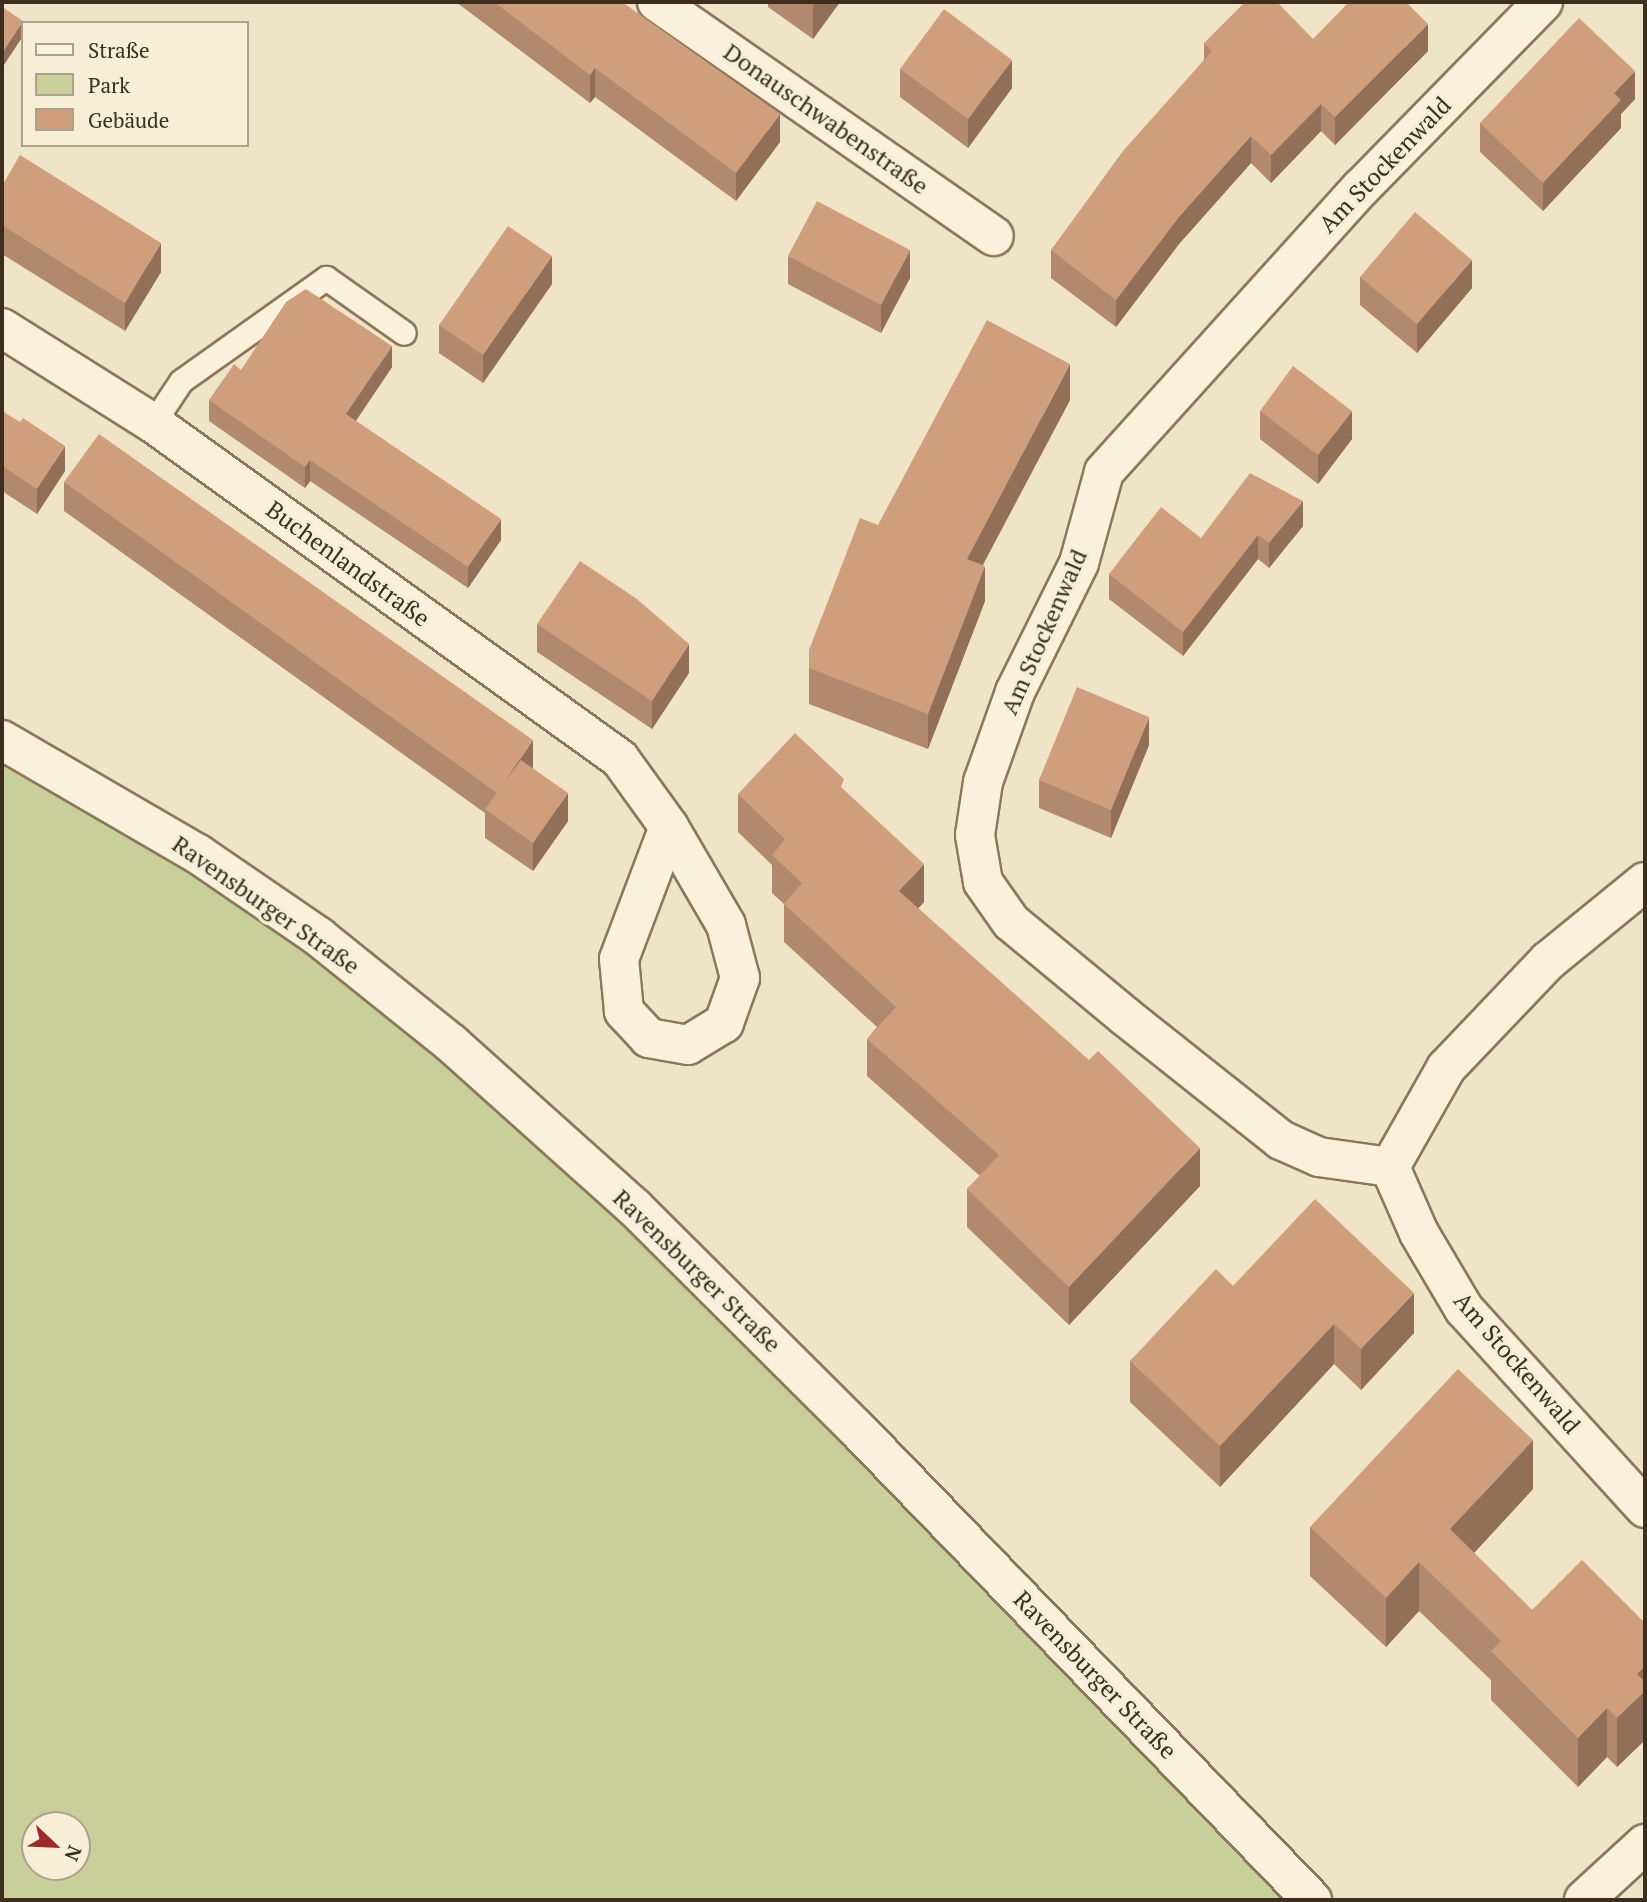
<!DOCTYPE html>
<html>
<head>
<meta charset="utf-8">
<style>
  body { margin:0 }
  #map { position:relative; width:1647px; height:1902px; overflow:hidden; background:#f0e4c8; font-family:"PT Serif",serif }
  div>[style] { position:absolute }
  .green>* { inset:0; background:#c9cf9b }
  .roads { filter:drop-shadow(2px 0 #8d765c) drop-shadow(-2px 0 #8d765c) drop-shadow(0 2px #8d765c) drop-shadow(0 -2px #8d765c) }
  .lane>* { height:23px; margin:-11.5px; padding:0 11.5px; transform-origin:11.5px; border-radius:11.5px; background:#faf1dc }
  .street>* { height:38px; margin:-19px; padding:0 19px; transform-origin:19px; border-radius:19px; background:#faf1dc }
  .secondary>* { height:38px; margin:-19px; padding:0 19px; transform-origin:19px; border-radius:19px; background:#faf1dc }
  .wall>* { inset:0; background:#b2896c }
  .shaded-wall>* { inset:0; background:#916f58 }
  .building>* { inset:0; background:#cf9f7d }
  span { translate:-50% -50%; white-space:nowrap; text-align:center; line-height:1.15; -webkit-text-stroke:7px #f7eed8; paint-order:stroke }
  .street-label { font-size:24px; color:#3d2e20 }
  .frame { position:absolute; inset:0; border:4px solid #3d2e20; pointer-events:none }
  .legend { position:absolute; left:21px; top:21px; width:228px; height:126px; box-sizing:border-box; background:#f7eed8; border:2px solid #ada18e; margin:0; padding:9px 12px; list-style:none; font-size:21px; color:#3d2e20 }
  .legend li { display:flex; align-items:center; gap:14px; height:35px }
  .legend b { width:35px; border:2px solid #ada18e }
  .north { position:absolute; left:21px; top:1811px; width:70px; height:70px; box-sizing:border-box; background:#f7eed8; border:2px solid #ada18e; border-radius:50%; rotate:113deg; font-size:19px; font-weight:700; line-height:28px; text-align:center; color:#3d2e20 }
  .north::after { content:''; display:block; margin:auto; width:24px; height:32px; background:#9e2a2b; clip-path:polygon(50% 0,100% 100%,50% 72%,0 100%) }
</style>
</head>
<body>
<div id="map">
  <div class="green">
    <i style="clip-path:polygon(evenodd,2px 746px,451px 1043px,1312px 1900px,2px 1900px,2px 746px,35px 1825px,77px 1825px,77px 1867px,35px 1867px,35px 1825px)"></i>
  </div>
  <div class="roads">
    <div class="lane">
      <i style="left:153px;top:423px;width:50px;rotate:-56.3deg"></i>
      <i style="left:181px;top:381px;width:178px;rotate:-35.4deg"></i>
      <i style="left:326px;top:278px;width:95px;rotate:35.2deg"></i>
    </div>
    <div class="street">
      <i style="left:657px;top:2px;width:410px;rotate:34.8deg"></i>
      <i style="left:2px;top:328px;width:178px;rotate:32.2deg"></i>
      <i style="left:153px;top:423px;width:575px;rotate:35.73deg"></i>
      <i style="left:620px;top:759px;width:84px;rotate:54.2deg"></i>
      <i style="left:669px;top:827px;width:113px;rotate:59.8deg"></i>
      <i style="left:726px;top:925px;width:55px;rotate:75.2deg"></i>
      <i style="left:740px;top:978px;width:48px;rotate:109.6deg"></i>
      <i style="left:724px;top:1023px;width:42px;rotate:148.6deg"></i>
      <i style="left:688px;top:1045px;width:40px;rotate:-170deg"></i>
      <i style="left:649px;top:1038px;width:37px;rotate:-133deg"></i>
      <i style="left:624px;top:1011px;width:52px;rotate:-95.5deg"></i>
      <i style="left:619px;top:959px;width:141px;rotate:-69.3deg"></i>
      <i style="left:1390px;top:1167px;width:72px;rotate:-172deg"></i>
      <i style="left:1319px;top:1157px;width:42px;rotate:-155.9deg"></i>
      <i style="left:1281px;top:1140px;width:198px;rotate:-141.6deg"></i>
      <i style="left:1126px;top:1017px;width:149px;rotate:-140.4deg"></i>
      <i style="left:1011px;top:922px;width:49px;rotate:-125deg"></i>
      <i style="left:983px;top:882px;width:48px;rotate:-99.7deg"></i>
      <i style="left:975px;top:835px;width:54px;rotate:-81.4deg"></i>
      <i style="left:983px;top:782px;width:96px;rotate:-70.4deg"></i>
      <i style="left:1015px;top:692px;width:144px;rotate:-63.6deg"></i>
      <i style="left:1079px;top:563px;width:94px;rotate:-74.6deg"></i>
      <i style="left:1104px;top:472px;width:383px;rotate:-47.9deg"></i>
      <i style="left:1361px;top:188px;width:260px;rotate:-45.6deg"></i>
      <i style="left:1390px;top:1167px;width:72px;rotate:66.3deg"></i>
      <i style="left:1419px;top:1233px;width:88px;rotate:59.4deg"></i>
      <i style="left:1464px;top:1309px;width:269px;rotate:47.7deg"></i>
      <i style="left:1390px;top:1167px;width:114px;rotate:-60.5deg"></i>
      <i style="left:1446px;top:1068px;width:148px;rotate:-46.4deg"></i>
      <i style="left:1548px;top:961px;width:125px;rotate:-39.2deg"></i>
      <i style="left:1584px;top:1900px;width:83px;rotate:-42.6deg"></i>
    </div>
    <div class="secondary">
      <i style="left:2px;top:740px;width:227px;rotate:30.2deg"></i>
      <i style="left:198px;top:854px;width:147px;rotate:34.4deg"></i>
      <i style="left:319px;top:937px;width:169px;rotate:38.8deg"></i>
      <i style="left:451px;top:1043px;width:247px;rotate:41.9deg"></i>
      <i style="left:635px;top:1208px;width:313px;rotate:44.9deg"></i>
      <i style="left:857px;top:1429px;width:655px;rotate:45.99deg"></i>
    </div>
  </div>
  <div class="wall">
    <i style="clip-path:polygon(456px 2px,622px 2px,780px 142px,736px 201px,595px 97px,590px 103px)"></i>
    <i style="clip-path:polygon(768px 2px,840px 2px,813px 39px,768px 7px)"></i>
    <i style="clip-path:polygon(1313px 39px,1428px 51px,1335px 145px,1321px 131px,1271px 183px,1251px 163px,1179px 244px,1116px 327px,1051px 278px,1051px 250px,1204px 60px,1204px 43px)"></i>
    <i style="clip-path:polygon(900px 69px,1012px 88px,968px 148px,900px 97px)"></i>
    <i style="clip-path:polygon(1635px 99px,1621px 114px,1621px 128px,1543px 211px,1480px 152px,1480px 123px)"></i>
    <i style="clip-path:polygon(2px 186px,161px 272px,125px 331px,2px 254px)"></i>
    <i style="clip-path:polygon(788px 256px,910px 278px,881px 333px,788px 284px)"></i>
    <i style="clip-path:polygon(1360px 277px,1472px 288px,1417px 353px,1360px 305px)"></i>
    <i style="clip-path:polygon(552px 284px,483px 383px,439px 353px,439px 325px)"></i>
    <i style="clip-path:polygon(392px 367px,356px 421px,501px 540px,468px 588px,310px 481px,305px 488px,209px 421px,209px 400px,241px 370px)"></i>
    <i style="clip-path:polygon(1070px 400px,983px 565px,985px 601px,928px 749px,809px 704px,809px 650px,878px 525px)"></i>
    <i style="clip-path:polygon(2px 411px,65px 471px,37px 514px,2px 491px)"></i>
    <i style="clip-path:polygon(1260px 411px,1352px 439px,1318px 484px,1260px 439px)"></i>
    <i style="clip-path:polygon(64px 482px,533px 769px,568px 821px,533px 871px,485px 838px,485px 813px,64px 511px)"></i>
    <i style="clip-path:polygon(1303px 526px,1269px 568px,1258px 559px,1183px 656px,1109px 599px,1109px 574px,1201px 538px)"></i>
    <i style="clip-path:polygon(537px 624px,689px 673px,652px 729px,537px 652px)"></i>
    <i style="clip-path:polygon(1149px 745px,1111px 838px,1039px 808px,1039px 780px)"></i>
    <i style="clip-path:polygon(844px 790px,924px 902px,918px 908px,1200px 1186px,1069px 1325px,967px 1227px,967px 1189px,980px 1176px,867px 1076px,867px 1039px,877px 1027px,784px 942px,784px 904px,772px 893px,772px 865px,738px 832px,738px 794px)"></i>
    <i style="clip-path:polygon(1233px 1286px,1414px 1333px,1361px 1390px,1334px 1364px,1220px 1487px,1130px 1402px,1130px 1361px)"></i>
    <i style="clip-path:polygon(1533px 1489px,1474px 1553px,1532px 1610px,1645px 1623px,1645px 1740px,1617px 1767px,1607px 1757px,1578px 1787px,1491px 1700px,1491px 1680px,1419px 1611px,1386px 1647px,1310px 1576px,1310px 1527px)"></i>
  </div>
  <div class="shaded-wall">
    <i style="clip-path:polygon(813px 2px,840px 2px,813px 39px)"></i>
    <i style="clip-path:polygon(23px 21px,23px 36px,2px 68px,2px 53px)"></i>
    <i style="clip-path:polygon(1428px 24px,1428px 51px,1335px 145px,1335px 117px)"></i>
    <i style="clip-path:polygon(1012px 60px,1012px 88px,968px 148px,968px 119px)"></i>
    <i style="clip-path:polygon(595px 68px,595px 97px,590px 103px,590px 75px)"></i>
    <i style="clip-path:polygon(1635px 71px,1635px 99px,1621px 114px,1621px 128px,1543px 211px,1543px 183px,1614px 93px)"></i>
    <i style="clip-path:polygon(1321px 104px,1321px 131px,1271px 183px,1271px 155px)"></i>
    <i style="clip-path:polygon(780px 114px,780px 142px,736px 201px,736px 173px)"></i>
    <i style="clip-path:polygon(1251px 136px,1251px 163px,1179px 244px,1116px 327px,1116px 300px,1179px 217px)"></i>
    <i style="clip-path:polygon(161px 243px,161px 272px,125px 331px,125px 303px)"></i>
    <i style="clip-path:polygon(910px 250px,910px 278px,881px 333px,881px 305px)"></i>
    <i style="clip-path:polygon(552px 256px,552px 284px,483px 383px,483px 355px)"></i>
    <i style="clip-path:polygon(1472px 260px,1472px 288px,1417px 353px,1417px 324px)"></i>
    <i style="clip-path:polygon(392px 346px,392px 367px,346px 435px,346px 414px)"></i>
    <i style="clip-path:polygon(1070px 364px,1070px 400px,967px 594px,967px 559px)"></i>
    <i style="clip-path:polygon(1352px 411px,1352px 439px,1318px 484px,1318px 455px)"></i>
    <i style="clip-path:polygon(65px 446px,65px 471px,37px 514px,37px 489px)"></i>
    <i style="clip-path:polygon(310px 460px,310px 481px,305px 488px,305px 467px)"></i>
    <i style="clip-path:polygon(1303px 501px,1303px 526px,1269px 568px,1269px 543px)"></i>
    <i style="clip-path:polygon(501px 519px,501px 540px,468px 588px,468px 567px)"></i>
    <i style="clip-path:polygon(1258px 535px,1258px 559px,1183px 656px,1183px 632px)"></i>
    <i style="clip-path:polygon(985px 566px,985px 601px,928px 749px,928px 714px)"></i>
    <i style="clip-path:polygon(689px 644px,689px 673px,652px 729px,652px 701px)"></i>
    <i style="clip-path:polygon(1149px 717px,1149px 745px,1111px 838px,1111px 810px)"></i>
    <i style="clip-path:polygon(533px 740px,533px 768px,503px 784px)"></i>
    <i style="clip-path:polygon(568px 793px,568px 821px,533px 871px,533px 843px)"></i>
    <i style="clip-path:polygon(924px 864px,924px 902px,899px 929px,899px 891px)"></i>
    <i style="clip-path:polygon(1200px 1148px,1200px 1186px,1069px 1325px,1069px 1287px)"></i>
    <i style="clip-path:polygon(1414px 1293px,1414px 1333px,1361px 1390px,1361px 1349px)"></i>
    <i style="clip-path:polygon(1334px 1324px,1334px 1364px,1220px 1487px,1220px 1446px)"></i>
    <i style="clip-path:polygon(1533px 1440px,1533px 1489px,1450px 1579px,1450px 1529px)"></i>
    <i style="clip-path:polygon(1419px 1562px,1419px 1611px,1386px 1647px,1386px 1598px)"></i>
    <i style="clip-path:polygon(1645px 1666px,1645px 1740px,1617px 1767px,1617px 1718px,1637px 1674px)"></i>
    <i style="clip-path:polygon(1607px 1708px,1607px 1757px,1578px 1787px,1578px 1738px)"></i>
  </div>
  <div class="building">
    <i style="clip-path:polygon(494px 2px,622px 2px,780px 114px,736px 173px,595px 68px,590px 75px)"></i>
    <i style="clip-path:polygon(1245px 2px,1277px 2px,1313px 39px,1349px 2px,1406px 2px,1428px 24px,1335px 117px,1321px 104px,1271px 155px,1251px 136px,1179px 217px,1116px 300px,1051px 250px,1123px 151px,1212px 51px,1204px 43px)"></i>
    <i style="clip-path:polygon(2px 7px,23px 21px,2px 53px)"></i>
    <i style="clip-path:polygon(944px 9px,1012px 60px,968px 119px,900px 69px)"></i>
    <i style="clip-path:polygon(1579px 18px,1635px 71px,1614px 93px,1621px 100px,1543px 183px,1480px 123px)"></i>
    <i style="clip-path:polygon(20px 155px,161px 243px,125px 303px,2px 225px,2px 186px)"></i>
    <i style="clip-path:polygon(817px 201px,910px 250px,881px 305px,788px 256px)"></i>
    <i style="clip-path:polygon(1415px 212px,1472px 260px,1417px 324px,1360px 277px)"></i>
    <i style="clip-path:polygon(508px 226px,552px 256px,483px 355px,439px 325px)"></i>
    <i style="clip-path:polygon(306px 289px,392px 346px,346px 414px,501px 519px,468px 567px,310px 460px,305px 467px,209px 400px,234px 364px,241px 370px,286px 302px)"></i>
    <i style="clip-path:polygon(987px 320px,1070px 364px,967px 559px,985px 566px,928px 714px,809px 668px,809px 650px,860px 518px,878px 525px)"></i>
    <i style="clip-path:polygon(1293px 366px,1352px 411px,1318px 455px,1260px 411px)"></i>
    <i style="clip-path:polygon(2px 411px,20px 422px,23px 418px,65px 446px,37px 489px,2px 466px)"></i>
    <i style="clip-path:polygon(99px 434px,533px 740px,503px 784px,521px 760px,568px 793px,533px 843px,485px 809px,497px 793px,64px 482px)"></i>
    <i style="clip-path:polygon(1250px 473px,1303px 501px,1269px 543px,1258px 535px,1183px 632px,1109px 574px,1161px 507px,1201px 538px)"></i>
    <i style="clip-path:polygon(580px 561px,637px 599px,689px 644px,652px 701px,537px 624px)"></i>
    <i style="clip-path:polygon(1077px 687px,1149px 717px,1111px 810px,1039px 780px)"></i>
    <i style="clip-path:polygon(795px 733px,844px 779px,841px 787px,924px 864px,899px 891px,1089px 1060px,1098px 1051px,1200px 1148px,1069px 1287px,967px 1189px,999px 1155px,867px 1039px,896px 1007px,784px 904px,802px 883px,772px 855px,785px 839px,738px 794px)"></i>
    <i style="clip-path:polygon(1315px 1199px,1414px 1293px,1361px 1349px,1334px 1324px,1220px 1446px,1130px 1361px,1216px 1269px,1233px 1286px)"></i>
    <i style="clip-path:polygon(1458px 1369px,1533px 1440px,1450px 1529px,1532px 1610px,1582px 1560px,1645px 1623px,1645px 1666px,1637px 1674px,1645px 1682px,1645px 1691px,1617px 1718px,1607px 1708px,1578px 1738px,1491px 1651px,1501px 1641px,1419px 1562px,1386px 1598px,1310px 1527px)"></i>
  </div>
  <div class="street-label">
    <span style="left:826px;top:119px;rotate:35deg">Donauschwabenstraße</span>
    <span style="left:1385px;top:165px;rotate:-46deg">Am Stockenwald</span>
    <span style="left:348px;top:564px;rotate:36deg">Buchenlandstraße</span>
    <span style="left:1044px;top:632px;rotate:-66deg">Am Stockenwald</span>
    <span style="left:266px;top:905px;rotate:35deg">Ravensburger Straße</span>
    <span style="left:697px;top:1271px;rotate:44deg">Ravensburger Straße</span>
    <span style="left:1517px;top:1363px;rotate:49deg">Am Stockenwald</span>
    <span style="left:1095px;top:1675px;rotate:46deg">Ravensburger Straße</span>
  </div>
  <div class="frame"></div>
  <ul class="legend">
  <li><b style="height:9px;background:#faf1dc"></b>Straße</li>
  <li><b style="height:19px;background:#c9cf9b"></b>Park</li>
  <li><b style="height:19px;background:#cf9f7d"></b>Gebäude</li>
  </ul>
  <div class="north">N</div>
</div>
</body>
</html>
